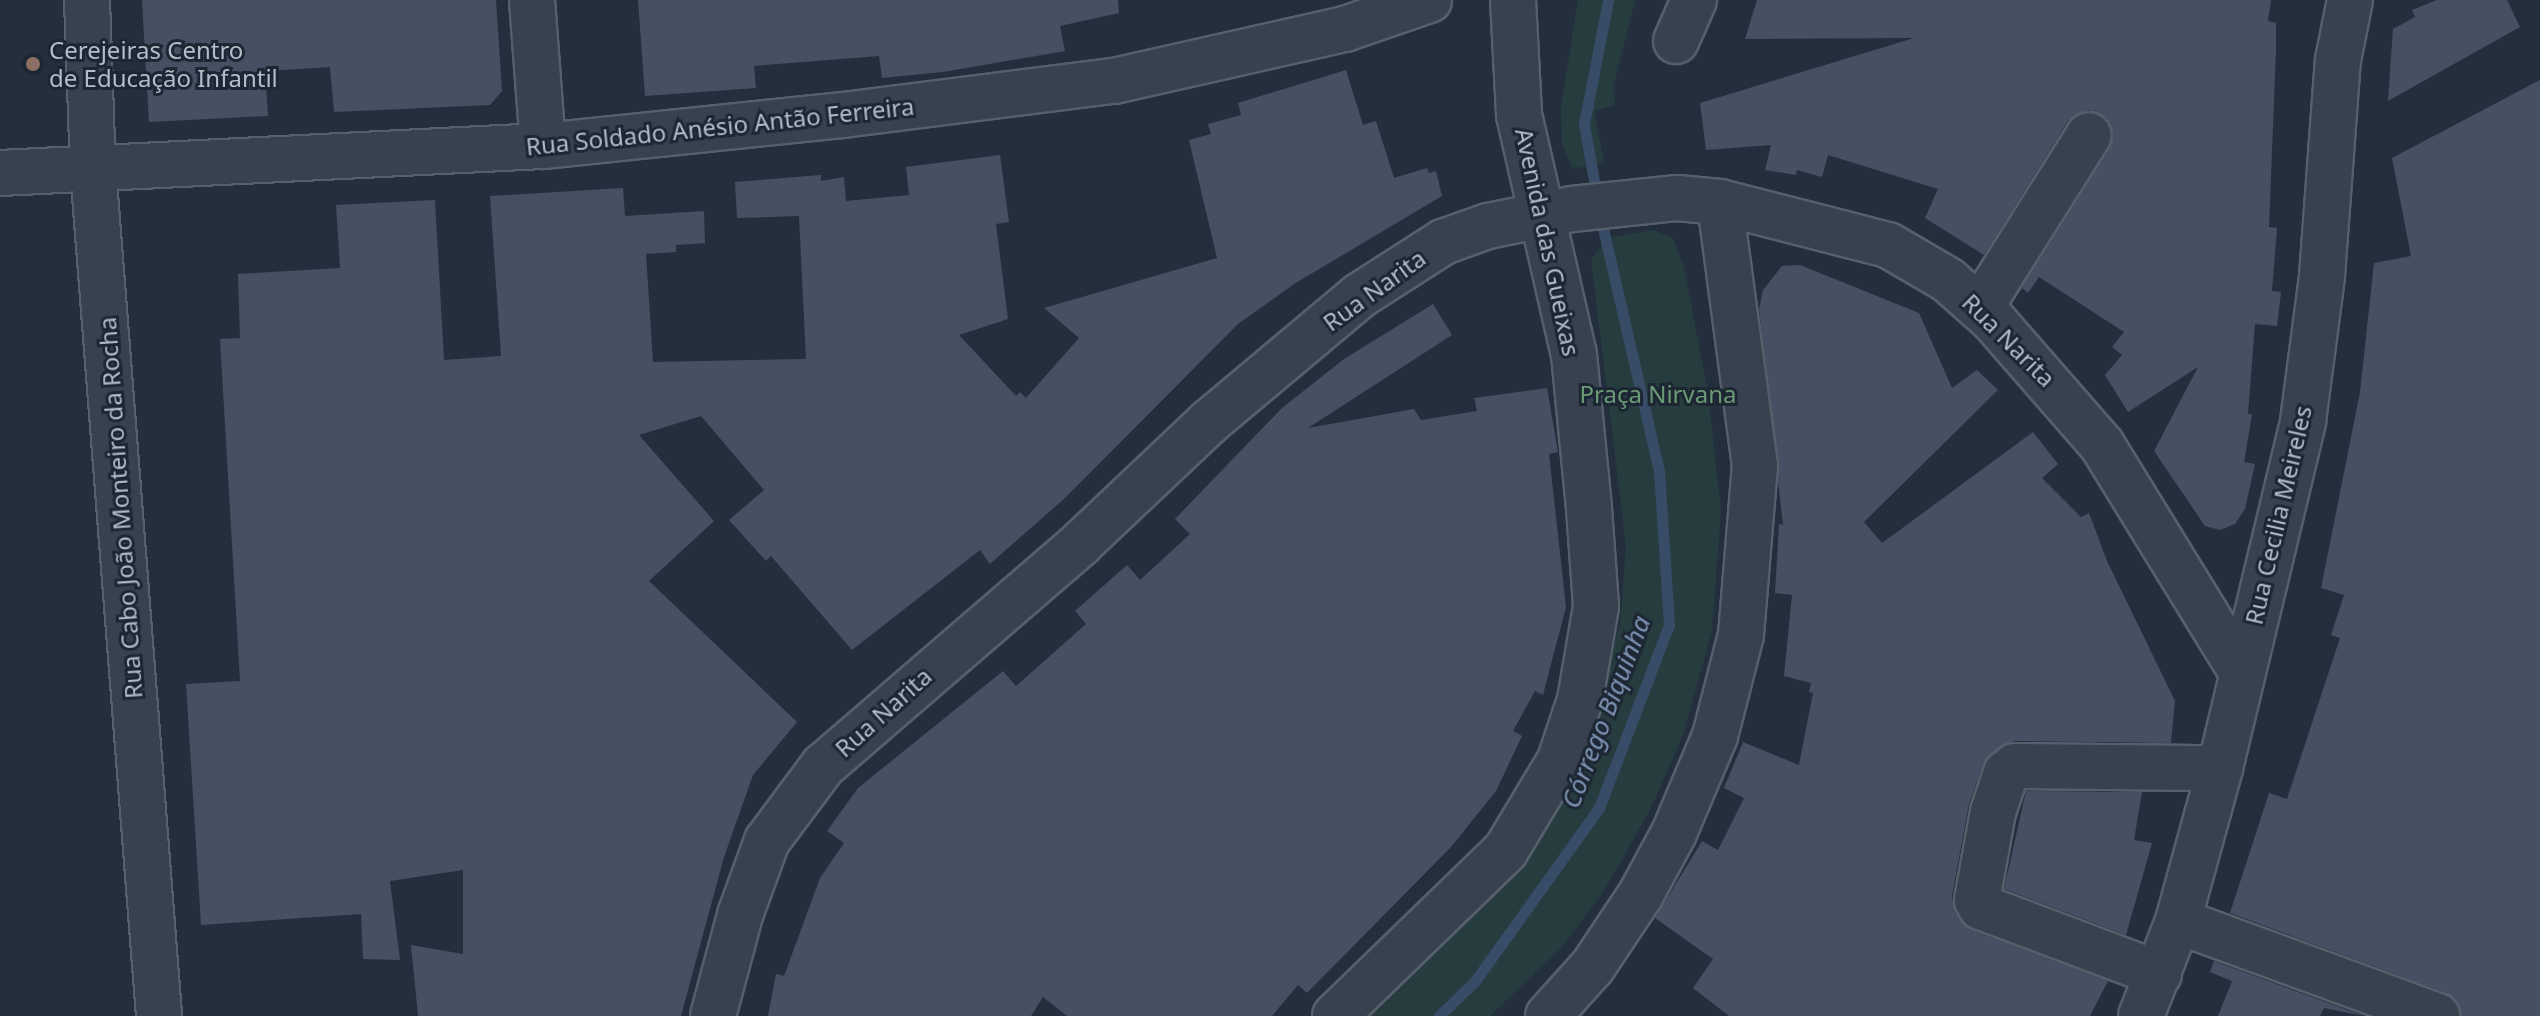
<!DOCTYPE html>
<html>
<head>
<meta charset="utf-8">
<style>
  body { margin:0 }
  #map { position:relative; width:2540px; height:1016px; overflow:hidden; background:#242f3e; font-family:"Noto Sans",sans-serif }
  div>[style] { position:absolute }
  .green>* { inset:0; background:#263c3f }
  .stream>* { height:11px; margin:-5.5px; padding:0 5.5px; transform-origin:5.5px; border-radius:5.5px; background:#394c67 }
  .building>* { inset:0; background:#455162 }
  .roads { filter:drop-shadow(2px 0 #565f6c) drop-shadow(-2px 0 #565f6c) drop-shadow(0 2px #565f6c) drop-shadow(0 -2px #565f6c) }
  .minor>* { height:44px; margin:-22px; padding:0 22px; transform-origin:22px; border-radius:22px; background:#38414e }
  .dots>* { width:22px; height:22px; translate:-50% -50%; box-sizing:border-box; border:4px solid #1d2633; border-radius:50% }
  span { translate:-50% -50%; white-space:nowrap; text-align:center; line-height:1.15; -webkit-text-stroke:6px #1d2633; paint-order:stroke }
  .poi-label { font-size:24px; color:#b4bcc9 }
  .left { translate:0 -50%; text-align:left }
  .street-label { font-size:24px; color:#b4bcc9 }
  .park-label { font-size:24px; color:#6b9a76 }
  .water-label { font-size:26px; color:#7c92b1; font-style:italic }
</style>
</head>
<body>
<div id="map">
  <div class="green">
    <i style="clip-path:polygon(1578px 0,1635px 0,1613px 87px,1615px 105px,1594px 111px,1604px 162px,1573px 169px,1562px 145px,1561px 107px)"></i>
    <i style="clip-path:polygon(1653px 230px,1673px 238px,1684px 268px,1708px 392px,1721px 510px,1712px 631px,1683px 735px,1650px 810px,1602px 894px,1562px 947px,1490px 1016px,1365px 1016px,1594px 716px,1620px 623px,1626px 546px,1591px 260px,1607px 238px)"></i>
  </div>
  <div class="stream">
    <i style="left:1597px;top:198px;width:75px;rotate:-100deg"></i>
    <i style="left:1584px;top:124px;width:126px;rotate:-79deg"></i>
    <i style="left:1439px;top:1016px;width:50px;rotate:-44.2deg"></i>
    <i style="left:1475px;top:981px;width:213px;rotate:-54.4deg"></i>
    <i style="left:1599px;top:808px;width:196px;rotate:-69.1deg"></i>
    <i style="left:1669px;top:625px;width:154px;rotate:-93.7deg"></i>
    <i style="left:1659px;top:471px;width:263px;rotate:-103deg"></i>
  </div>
  <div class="building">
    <i style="clip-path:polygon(142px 0,496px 0,502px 91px,490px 105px,334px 112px,330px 67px,265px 71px,268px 116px,149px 122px)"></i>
    <i style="clip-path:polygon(638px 0,1118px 0,1119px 13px,1060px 26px,1065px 51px,943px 72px,882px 78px,879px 56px,754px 66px,756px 88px,645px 96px)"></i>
    <i style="clip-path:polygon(1757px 0,2271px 0,2268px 21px,2276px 23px,2276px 50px,2269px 227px,2277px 228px,2272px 291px,2281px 292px,2277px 326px,2255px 324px,2248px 414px,2252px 414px,2244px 462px,2255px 464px,2245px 509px,2235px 524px,2220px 530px,2205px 526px,2154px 451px,2198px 367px,2128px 412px,2105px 375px,2122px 355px,2112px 347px,2124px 332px,2039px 277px,2028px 293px,2022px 288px,2110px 148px,2111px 123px,2089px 110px,2068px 121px,1984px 255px,1925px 218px,1938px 189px,1828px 155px,1822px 177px,1797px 170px,1796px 175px,1765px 170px,1771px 145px,1706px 150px,1700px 103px,1914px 38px,1745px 39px)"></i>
    <i style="clip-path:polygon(2437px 0,2507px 0,2520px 27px,2388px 101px,2393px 29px,2415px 17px,2412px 10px)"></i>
    <i style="clip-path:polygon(1346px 70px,1363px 125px,1376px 121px,1394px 178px,1427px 168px,1429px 173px,1436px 171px,1442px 196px,1294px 284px,1238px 324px,1065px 498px,990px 564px,980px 550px,852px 650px,771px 556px,766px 561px,729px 520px,764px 490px,701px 416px,639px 435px,714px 521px,649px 581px,797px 722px,753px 775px,724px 857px,681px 1016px,418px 1016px,411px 945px,463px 954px,463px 870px,390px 881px,400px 960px,363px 959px,361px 914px,201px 925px,186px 684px,240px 681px,220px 339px,240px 338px,238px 274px,340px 268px,336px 205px,435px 200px,444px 360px,501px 356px,490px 196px,623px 188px,625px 216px,704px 211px,705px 243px,676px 245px,676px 252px,646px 254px,653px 362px,806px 359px,799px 216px,737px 218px,735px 182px,821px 175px,821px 181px,844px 177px,846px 201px,909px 195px,906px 167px,1000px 155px,1009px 222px,996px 224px,1008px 319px,959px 335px,1016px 396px,1020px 392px,1026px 398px,1079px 338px,1044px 308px,1217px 258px,1189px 140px,1211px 134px,1208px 124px,1241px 115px,1238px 103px)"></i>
    <i style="clip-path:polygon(2540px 80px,2540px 1016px,2461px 1016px,2457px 1001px,2446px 993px,2230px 913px,2269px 793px,2287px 799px,2340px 638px,2331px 635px,2344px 595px,2321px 588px,2360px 392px,2374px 263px,2411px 256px,2392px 158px)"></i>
    <i style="clip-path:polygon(1800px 265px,1919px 313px,1952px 388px,1977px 370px,1998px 390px,1864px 522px,1882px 543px,2033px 432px,2058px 464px,2042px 478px,2081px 517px,2089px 513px,2107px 561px,2175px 701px,2171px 743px,2015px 741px,2001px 746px,1983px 764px,1969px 804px,1952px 896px,1955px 912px,1972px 930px,2108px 981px,2090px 1016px,1729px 1016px,1693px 988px,1713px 959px,1655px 918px,1702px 841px,1718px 850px,1744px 798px,1724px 788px,1743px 742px,1799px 765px,1813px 693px,1809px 692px,1811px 683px,1784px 676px,1792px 595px,1775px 593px,1779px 524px,1783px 525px,1759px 309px,1763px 290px,1782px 266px)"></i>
    <i style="clip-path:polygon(1433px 304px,1452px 335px,1308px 428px,1414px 409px,1421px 420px,1477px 411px,1474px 398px,1547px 388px,1558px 452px,1549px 454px,1566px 607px,1543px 695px,1535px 691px,1513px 731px,1522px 736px,1496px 791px,1451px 847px,1307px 993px,1298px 985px,1272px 1016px,1067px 1016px,1043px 997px,1031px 1016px,768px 1016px,776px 974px,784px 976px,820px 878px,844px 843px,827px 831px,858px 788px,1003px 671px,1016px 686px,1086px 624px,1075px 611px,1127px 565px,1140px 580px,1190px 534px,1175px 519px,1282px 408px,1344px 359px)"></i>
    <i style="clip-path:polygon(2026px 791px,2142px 792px,2134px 840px,2152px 843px,2126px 935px,2004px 889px)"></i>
    <i style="clip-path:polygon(2214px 961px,2364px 1016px,2324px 1008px,2320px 1016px,2218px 1016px,2232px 981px,2210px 972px)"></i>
  </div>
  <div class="roads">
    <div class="minor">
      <i style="left:87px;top:0;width:169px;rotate:88deg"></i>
      <i style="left:93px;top:169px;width:850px;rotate:85.54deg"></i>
      <i style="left:532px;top:0;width:146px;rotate:85.7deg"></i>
      <i style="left:1676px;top:41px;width:45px;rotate:-66.3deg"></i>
      <i style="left:0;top:173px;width:544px;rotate:-2.85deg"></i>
      <i style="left:543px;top:146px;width:302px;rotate:-5.9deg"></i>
      <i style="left:843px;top:115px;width:273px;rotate:-7.2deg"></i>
      <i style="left:1114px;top:81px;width:237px;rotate:-12.7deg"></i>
      <i style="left:1345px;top:29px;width:89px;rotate:-19deg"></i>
      <i style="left:1980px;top:308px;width:204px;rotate:-57.8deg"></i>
      <i style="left:2178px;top:921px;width:276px;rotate:20.1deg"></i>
      <i style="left:2159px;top:974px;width:190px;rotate:-159.4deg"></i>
      <i style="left:1981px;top:907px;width:8px;rotate:-120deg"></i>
      <i style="left:1977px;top:900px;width:89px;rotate:-79.7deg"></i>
      <i style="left:1993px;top:812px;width:41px;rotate:-71.6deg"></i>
      <i style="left:2006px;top:773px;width:11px;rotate:-38deg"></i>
      <i style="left:2015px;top:766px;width:205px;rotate:0.6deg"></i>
      <i style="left:713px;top:1016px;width:105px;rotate:-75deg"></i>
      <i style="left:740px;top:915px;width:79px;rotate:-70deg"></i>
      <i style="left:767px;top:841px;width:94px;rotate:-53.3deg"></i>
      <i style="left:823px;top:766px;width:341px;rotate:-40.8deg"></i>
      <i style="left:1081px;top:543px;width:176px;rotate:-43.4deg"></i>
      <i style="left:1209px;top:422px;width:196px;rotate:-40deg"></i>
      <i style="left:1359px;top:296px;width:100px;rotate:-32.7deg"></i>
      <i style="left:1443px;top:242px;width:48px;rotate:-19.6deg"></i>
      <i style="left:1488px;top:226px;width:86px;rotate:-11.4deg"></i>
      <i style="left:1572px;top:209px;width:106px;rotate:-6deg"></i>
      <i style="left:1677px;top:198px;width:43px;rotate:5.3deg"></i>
      <i style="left:1720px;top:202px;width:173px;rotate:14.4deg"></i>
      <i style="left:1888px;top:245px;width:69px;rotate:30.3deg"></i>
      <i style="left:1948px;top:280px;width:60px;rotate:41.6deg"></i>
      <i style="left:1993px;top:320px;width:166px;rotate:48.9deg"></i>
      <i style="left:2102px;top:445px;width:265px;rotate:58.4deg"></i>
      <i style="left:1335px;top:1016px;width:238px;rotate:-44.1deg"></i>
      <i style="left:1506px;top:850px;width:105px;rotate:-59deg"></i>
      <i style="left:1560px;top:760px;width:63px;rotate:-71.6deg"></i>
      <i style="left:1580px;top:700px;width:95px;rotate:-80.3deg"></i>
      <i style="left:1596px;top:606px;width:98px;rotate:-94.1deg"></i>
      <i style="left:1589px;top:508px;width:154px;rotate:-95.6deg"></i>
      <i style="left:1574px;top:355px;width:247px;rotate:-102.9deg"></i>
      <i style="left:1519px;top:114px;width:114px;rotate:-93deg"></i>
      <i style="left:1548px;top:1016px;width:67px;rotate:-48deg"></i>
      <i style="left:1593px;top:966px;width:87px;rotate:-56.3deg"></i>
      <i style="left:1641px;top:894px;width:69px;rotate:-61.6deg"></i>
      <i style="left:1674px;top:833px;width:105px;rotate:-67.1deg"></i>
      <i style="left:1715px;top:736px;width:104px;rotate:-75.6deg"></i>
      <i style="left:1741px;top:635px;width:170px;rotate:-85.3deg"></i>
      <i style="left:1755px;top:466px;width:266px;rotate:-97.6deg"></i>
      <i style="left:2141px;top:1016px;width:102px;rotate:-68.7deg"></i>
      <i style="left:2178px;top:921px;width:159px;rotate:-74.6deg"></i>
      <i style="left:2220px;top:768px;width:357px;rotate:-76.5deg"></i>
      <i style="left:2303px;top:421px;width:146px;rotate:-82.5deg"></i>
      <i style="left:2322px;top:276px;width:217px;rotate:-85.8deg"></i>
      <i style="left:2338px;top:60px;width:61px;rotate:-78.7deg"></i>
    </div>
  </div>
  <div class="dots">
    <i style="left:33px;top:64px;background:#8d6e63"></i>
  </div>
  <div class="poi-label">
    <span class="left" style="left:49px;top:64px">Cerejeiras Centro<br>de Educação Infantil</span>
  </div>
  <div class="street-label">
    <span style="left:720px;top:126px;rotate:-6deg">Rua Soldado Anésio Antão Ferreira</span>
    <span style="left:1548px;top:242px;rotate:78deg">Avenida das Gueixas</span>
    <span style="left:1374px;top:290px;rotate:-36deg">Rua Narita</span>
    <span style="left:2009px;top:340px;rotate:45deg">Rua Narita</span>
    <span style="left:120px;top:508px;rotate:-94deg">Rua Cabo João Monteiro da Rocha</span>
    <span style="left:2278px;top:515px;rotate:-77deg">Rua Cecilia Meireles</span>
    <span style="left:883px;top:712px;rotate:-42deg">Rua Narita</span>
  </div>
  <div class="park-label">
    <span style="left:1658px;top:394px">Praça Nirvana</span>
  </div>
  <div class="water-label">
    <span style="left:1606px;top:712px;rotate:-69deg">Córrego Biquinha</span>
  </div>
</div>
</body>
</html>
